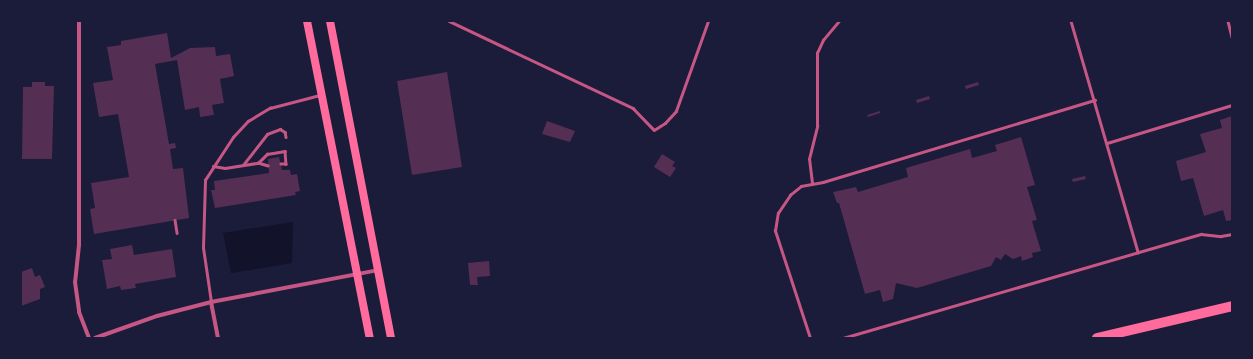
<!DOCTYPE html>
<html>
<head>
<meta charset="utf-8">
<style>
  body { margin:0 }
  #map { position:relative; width:1253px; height:359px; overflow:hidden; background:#1b1b3a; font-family:Barlow,sans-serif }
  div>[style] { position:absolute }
  .water>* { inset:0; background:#12122b }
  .building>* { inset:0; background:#542f53 }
  .service>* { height:2.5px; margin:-1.25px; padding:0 1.25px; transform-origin:1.25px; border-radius:1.25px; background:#c65784 }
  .minor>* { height:4px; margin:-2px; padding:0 2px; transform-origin:2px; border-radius:2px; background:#c65784 }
  .secondary>* { height:8px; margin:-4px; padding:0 4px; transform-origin:4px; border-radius:4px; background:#ff6b9d }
  .motorway>* { height:10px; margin:-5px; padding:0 5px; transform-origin:5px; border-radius:5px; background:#ff6b9d }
  span { translate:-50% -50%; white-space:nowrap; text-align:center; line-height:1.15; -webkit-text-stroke:3px #1b1b3a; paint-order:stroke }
  .frame { position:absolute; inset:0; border:22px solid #1b1b3a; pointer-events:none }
</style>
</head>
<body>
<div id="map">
  <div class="water">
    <i style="clip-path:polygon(293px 222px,292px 263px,231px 273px,223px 233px)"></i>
  </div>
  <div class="building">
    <i style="clip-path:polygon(167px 33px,171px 58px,190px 48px,215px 47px,216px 56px,230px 54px,234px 76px,220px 79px,224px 103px,212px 105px,214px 115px,200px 117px,199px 107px,185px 110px,177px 60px,155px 64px,169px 144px,175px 143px,176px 148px,170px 149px,173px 169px,183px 168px,189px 218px,94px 234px,90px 209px,95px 208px,91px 183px,129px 177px,118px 114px,99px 117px,93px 83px,113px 80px,107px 47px,121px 45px,121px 41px)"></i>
    <i style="clip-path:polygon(447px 72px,462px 167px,412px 175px,397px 81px)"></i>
    <i style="clip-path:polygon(32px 82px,45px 82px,45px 86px,54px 86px,52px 159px,22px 159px,23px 87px,32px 87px)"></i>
    <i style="clip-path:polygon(978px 82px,979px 85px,966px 89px,965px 86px)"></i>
    <i style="clip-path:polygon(929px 96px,930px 99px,917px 103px,916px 100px)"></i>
    <i style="clip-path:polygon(880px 111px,880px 113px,868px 117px,867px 115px)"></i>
    <i style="clip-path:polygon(1232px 116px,1232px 220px,1226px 221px,1223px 210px,1204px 216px,1193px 178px,1181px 181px,1176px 161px,1206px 152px,1200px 134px,1222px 128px,1220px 120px)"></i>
    <i style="clip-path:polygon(547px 121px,575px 131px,570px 142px,542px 134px)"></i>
    <i style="clip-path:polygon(1021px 137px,1035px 185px,1027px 187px,1037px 220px,1032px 221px,1041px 251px,1032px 253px,1033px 257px,1022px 261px,1021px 256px,1013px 259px,1005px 254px,1001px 260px,996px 257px,991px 266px,917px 288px,896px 283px,893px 299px,883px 302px,880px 290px,865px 294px,839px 203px,837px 203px,833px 192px,856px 187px,858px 192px,908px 177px,906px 168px,970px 149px,972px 158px,997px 151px,995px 145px)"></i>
    <i style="clip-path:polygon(662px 154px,675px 162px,672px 166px,676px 168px,670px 177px,654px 167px)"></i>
    <i style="clip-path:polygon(279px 157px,282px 170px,290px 170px,291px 175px,297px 174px,300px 191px,295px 192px,296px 195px,215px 208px,211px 190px,215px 190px,214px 181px,269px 173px,268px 159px)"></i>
    <i style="clip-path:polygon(1085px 176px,1086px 179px,1073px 182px,1072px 179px)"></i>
    <i style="clip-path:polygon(132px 245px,134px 255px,172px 249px,176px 277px,135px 284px,136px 288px,121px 290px,120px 286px,107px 289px,102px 260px,112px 259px,110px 249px)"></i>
    <i style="clip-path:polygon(489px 261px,490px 276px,477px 277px,478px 285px,470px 285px,468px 263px)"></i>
    <i style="clip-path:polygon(32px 268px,35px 277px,40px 275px,45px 287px,40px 289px,40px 299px,21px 306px,21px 272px)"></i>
  </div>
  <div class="service">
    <i style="left:449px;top:21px;width:204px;rotate:25.3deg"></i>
    <i style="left:633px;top:108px;width:30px;rotate:46deg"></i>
    <i style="left:654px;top:130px;width:13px;rotate:-32deg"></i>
    <i style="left:665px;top:123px;width:16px;rotate:-47deg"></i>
    <i style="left:676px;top:111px;width:96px;rotate:-70.4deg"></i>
    <i style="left:1071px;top:21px;width:241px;rotate:73.8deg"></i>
    <i style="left:1228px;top:21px;width:16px;rotate:76deg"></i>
    <i style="left:1107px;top:143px;width:131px;rotate:-16.9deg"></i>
    <i style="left:243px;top:165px;width:39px;rotate:-52deg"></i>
    <i style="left:267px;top:134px;width:14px;rotate:-21deg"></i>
    <i style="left:280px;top:129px;width:6px;rotate:31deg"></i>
    <i style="left:285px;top:132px;width:5px;rotate:79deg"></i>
    <i style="left:213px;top:166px;width:12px;rotate:9deg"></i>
    <i style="left:225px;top:168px;width:33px;rotate:-9deg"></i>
    <i style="left:268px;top:166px;width:10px;rotate:-163deg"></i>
    <i style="left:258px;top:163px;width:13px;rotate:-45deg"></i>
    <i style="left:267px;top:154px;width:18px;rotate:-9deg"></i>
    <i style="left:285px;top:151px;width:13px;rotate:86deg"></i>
    <i style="left:286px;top:164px;width:5px;rotate:180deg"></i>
    <i style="left:812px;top:183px;width:24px;rotate:-97deg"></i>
    <i style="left:809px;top:159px;width:34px;rotate:-76deg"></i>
    <i style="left:817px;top:126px;width:73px;rotate:-90deg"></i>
    <i style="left:817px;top:53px;width:14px;rotate:-65deg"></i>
    <i style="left:823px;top:40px;width:25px;rotate:-50deg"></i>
    <i style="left:175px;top:220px;width:13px;rotate:81deg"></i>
    <i style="left:211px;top:302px;width:55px;rotate:-98.4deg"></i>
    <i style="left:203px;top:248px;width:68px;rotate:-88.3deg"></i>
    <i style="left:205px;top:180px;width:51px;rotate:-56.9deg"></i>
    <i style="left:233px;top:137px;width:22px;rotate:-47deg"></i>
    <i style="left:248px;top:121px;width:26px;rotate:-31deg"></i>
    <i style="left:270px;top:108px;width:52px;rotate:-14.6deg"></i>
    <i style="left:810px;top:338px;width:113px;rotate:-108.1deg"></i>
    <i style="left:775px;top:231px;width:18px;rotate:-81deg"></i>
    <i style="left:778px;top:213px;width:22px;rotate:-56deg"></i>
    <i style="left:790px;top:195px;width:14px;rotate:-39deg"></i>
    <i style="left:801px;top:186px;width:22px;rotate:-10deg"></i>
    <i style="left:823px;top:182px;width:284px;rotate:-16.8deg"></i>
    <i style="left:843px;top:338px;width:373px;rotate:-16.2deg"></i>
    <i style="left:1201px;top:234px;width:20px;rotate:6deg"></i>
    <i style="left:1221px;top:236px;width:11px;rotate:-10deg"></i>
  </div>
  <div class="minor">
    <i style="left:79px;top:21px;width:224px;rotate:90deg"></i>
    <i style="left:79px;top:245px;width:37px;rotate:96deg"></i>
    <i style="left:75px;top:282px;width:30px;rotate:82deg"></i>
    <i style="left:79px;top:312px;width:28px;rotate:69deg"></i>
    <i style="left:211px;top:302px;width:37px;rotate:79deg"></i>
    <i style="left:95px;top:338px;width:66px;rotate:-19.5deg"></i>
    <i style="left:157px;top:316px;width:56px;rotate:-14.5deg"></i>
    <i style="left:211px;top:302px;width:170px;rotate:-10.8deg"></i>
  </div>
  <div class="secondary">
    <i style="left:307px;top:21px;width:323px;rotate:78.8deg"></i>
    <i style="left:330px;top:21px;width:323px;rotate:79.1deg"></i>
  </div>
  <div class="motorway">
    <i style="left:1097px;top:338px;width:139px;rotate:-13.3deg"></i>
  </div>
  <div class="frame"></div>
</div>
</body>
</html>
